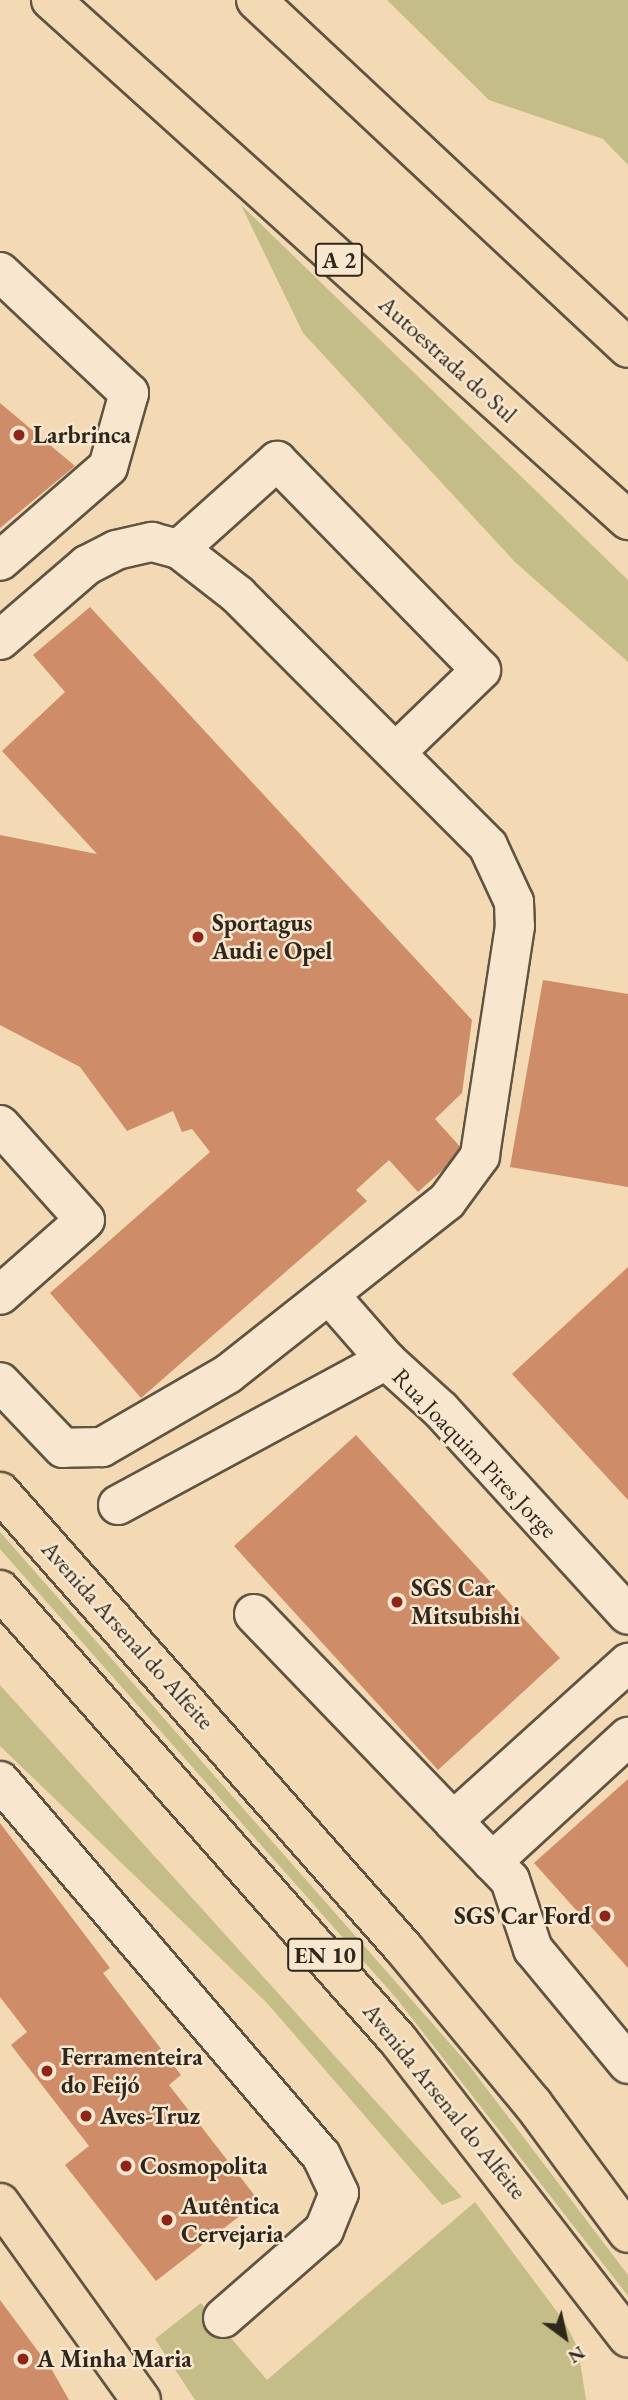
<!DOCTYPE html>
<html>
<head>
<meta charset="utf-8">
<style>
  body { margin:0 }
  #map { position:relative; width:628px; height:2400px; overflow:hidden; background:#f4dab4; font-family:"EB Garamond",serif }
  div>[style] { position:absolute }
  .green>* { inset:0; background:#c4bd87 }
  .building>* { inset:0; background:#ce8c69 }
  .roads { filter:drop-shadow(2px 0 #605342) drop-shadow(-2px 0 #605342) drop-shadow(0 2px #605342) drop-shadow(0 -2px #605342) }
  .minor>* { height:38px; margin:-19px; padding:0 19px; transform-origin:19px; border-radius:19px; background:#f8e7ce }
  .major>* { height:38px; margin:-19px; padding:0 19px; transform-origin:19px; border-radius:19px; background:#f4dab4 }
  .highway>* { height:38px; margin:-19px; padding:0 19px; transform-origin:19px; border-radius:19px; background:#f4dab4 }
  .dots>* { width:19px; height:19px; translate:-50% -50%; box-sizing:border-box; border:4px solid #f8e7ce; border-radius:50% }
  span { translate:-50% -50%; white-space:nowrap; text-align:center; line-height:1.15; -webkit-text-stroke:5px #f8e7ce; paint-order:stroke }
  .shield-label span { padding:2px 5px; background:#f8e7ce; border:2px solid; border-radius:5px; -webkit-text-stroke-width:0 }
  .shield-label { font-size:23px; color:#2f261c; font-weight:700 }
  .street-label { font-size:24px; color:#2f261c }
  .poi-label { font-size:24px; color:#2f261c; font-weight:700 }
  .left { translate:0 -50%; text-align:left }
  .right { translate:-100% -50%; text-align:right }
  .north { position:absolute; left:530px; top:2302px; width:70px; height:70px; -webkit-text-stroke:5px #f8e7ce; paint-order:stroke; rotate:147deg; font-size:19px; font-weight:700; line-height:28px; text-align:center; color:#2f261c }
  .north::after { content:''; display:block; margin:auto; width:24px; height:32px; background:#2f261c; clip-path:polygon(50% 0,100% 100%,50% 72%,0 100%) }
</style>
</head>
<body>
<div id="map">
  <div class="green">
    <i style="clip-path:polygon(387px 0,628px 0,628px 165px,603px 139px,489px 100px)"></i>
    <i style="clip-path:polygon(241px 205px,628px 580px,628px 662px,515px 562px,303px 333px)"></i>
    <i style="clip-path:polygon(0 1532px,468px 2064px,628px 2275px,628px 2296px,397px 1999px,0 1549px)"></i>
    <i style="clip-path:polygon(0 1685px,462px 2197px,442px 2205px,267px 2003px,0 1746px)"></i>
    <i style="clip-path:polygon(475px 2202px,564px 2321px,578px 2348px,586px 2400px,195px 2400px,155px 2339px,201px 2303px,267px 2380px)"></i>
  </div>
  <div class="building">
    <i style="clip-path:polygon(0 403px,75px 466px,0 528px)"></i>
    <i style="clip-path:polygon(90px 607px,472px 1020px,462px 1093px,435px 1119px,464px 1151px,418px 1192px,389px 1160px,356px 1190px,367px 1201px,141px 1398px,50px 1293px,210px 1152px,192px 1129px,182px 1132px,173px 1111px,127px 1131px,80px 1067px,0 1025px,0 835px,97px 854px,2px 751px,65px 692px,33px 655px)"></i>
    <i style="clip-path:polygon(543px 980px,628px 994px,628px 1187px,510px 1167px)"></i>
    <i style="clip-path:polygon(628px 1267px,628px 1500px,512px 1374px)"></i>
    <i style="clip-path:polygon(356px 1435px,560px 1658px,438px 1770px,234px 1546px)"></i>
    <i style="clip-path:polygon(628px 1779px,628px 1968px,534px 1863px)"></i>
    <i style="clip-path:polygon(0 1823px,110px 1968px,103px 1973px,181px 2075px,169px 2085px,259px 2201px,156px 2281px,65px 2165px,89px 2146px,11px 2045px,27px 2032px,0 1997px)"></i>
    <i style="clip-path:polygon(0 2300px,52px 2370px,69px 2400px,0 2400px)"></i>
  </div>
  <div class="roads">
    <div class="minor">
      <i style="left:0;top:272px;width:177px;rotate:43.2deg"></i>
      <i style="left:129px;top:393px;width:77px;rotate:105.8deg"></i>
      <i style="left:108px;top:467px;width:143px;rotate:139deg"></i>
      <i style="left:179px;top:549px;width:132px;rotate:-41.9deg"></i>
      <i style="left:277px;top:461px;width:292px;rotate:45.7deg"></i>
      <i style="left:481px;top:670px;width:117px;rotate:136deg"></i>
      <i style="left:0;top:640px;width:115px;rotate:-40.8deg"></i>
      <i style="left:87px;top:565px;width:33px;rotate:-27deg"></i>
      <i style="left:116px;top:550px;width:37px;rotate:-13deg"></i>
      <i style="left:152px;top:542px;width:28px;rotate:15deg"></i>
      <i style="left:179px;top:549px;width:75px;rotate:37.9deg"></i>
      <i style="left:238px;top:595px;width:354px;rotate:45.1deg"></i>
      <i style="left:488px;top:846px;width:62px;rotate:65.1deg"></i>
      <i style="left:514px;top:902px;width:24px;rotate:88deg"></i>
      <i style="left:515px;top:926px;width:233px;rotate:98.7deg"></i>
      <i style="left:480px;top:1156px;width:56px;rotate:126.3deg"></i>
      <i style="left:447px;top:1201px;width:279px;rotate:141.7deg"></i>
      <i style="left:228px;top:1374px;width:146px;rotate:149.9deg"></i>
      <i style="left:102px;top:1447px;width:39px;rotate:179deg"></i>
      <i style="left:63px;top:1448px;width:91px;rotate:-133.7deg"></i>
      <i style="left:0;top:1125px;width:127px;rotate:48.2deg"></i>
      <i style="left:85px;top:1220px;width:113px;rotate:138.6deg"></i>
      <i style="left:332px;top:1298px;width:82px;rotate:48.9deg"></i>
      <i style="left:118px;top:1505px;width:305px;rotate:-28.4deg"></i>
      <i style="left:386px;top:1360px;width:74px;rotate:42.3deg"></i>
      <i style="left:441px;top:1410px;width:277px;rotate:47.6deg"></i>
      <i style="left:254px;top:1614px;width:287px;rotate:46.1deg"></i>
      <i style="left:453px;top:1821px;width:236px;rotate:-42.1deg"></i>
      <i style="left:0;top:1781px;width:493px;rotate:49.4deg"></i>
      <i style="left:321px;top:2155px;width:42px;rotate:64.7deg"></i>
      <i style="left:339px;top:2193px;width:40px;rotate:112deg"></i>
      <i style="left:324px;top:2230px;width:134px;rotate:138.9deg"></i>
      <i style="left:453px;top:1821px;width:82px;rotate:46deg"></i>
      <i style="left:510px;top:1880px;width:73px;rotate:71.6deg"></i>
      <i style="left:533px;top:1949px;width:149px;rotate:50.4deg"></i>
      <i style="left:492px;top:1862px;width:185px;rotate:-42.6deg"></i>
    </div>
    <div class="major">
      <i style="left:0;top:1492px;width:611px;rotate:48.51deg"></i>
      <i style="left:405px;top:1950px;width:200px;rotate:50.3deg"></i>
      <i style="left:533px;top:2104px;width:160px;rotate:53.6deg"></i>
      <i style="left:0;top:1590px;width:601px;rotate:48.51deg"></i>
      <i style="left:398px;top:2040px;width:376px;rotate:52.3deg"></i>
      <i style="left:0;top:2203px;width:242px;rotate:54.4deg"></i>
    </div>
    <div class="highway">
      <i style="left:51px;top:0;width:777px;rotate:42.03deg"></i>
      <i style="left:256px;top:0;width:509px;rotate:43.09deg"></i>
    </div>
  </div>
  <div class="dots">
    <i style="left:19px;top:435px;background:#8f2418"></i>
    <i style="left:198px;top:937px;background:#8f2418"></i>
    <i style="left:397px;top:1602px;background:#8f2418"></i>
    <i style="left:605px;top:1916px;background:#8f2418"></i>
    <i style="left:47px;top:2071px;background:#8f2418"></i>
    <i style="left:86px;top:2116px;background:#8f2418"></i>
    <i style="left:126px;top:2166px;background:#8f2418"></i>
    <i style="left:167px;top:2220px;background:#8f2418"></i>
    <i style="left:23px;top:2359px;background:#8f2418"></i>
  </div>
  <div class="shield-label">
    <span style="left:339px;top:260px">A 2</span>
    <span style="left:325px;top:1955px">EN 10</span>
  </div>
  <div class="street-label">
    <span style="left:448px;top:359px;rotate:42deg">Autoestrada do Sul</span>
    <span style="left:475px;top:1453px;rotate:46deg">Rua Joaquim Pires Jorge</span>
    <span style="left:128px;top:1635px;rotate:48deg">Avenida Arsenal do Alfeite</span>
    <span style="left:445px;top:2101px;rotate:51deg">Avenida Arsenal do Alfeite</span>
  </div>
  <div class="poi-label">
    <span class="left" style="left:33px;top:435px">Larbrinca</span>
    <span class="left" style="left:212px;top:937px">Sportagus<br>Audi e Opel</span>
    <span class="left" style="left:411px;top:1602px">SGS Car<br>Mitsubishi</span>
    <span class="right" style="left:591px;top:1916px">SGS Car Ford</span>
    <span class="left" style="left:61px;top:2071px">Ferramenteira<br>do Feijó</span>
    <span class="left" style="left:100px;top:2116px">Aves-Truz</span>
    <span class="left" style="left:140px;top:2166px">Cosmopolita</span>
    <span class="left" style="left:181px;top:2220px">Autêntica<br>Cervejaria</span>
    <span class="left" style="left:37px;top:2359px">A Minha Maria</span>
  </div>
  <div class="north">N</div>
</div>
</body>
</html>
